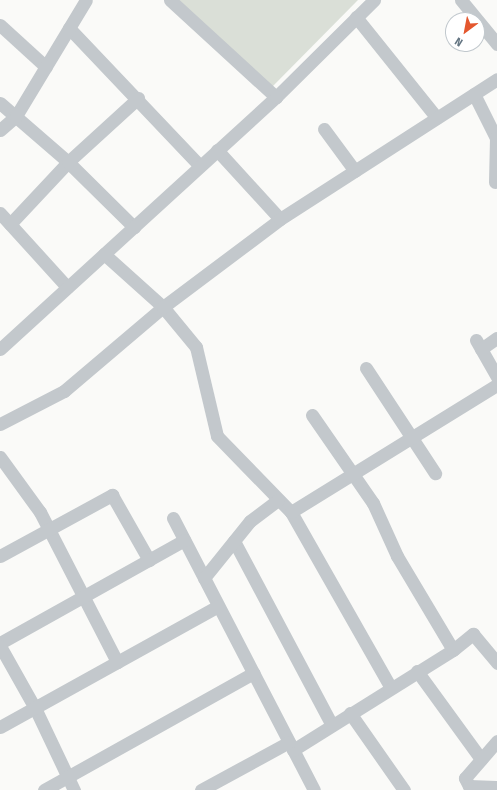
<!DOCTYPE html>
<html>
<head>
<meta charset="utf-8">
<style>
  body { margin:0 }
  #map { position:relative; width:497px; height:790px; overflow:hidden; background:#fafaf8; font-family:"Fira Sans Condensed",sans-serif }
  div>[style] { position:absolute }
  .green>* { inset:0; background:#dadfd7 }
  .minor>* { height:13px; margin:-6.5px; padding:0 6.5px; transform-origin:6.5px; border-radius:6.5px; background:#c3c8cc }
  span { translate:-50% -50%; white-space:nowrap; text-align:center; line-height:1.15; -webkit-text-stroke:4px #fff; paint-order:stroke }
  .north { position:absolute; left:445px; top:12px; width:40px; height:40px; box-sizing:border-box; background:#fff; border:1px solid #c1c8cd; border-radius:50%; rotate:212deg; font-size:11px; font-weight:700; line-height:16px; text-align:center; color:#657683 }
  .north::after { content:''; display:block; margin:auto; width:14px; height:18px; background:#e4572e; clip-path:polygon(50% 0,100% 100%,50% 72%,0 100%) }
</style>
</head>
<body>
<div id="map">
  <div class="green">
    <i style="clip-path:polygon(172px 0,358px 0,272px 87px)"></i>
  </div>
  <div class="minor">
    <i style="left:170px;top:0;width:144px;rotate:42.5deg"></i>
    <i style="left:461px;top:0;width:57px;rotate:50.7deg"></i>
    <i style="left:356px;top:17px;width:129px;rotate:51.3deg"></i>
    <i style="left:0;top:25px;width:62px;rotate:42.4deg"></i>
    <i style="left:69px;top:28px;width:190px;rotate:46.5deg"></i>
    <i style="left:474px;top:94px;width:49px;rotate:63.4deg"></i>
    <i style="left:496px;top:138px;width:44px;rotate:91.3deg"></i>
    <i style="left:0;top:103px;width:90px;rotate:40.9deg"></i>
    <i style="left:68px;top:162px;width:93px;rotate:44.6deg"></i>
    <i style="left:324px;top:129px;width:52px;rotate:53.6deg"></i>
    <i style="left:0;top:130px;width:21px;rotate:-41deg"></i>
    <i style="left:16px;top:116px;width:135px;rotate:-58.9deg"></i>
    <i style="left:217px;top:150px;width:93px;rotate:47.6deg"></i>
    <i style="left:0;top:213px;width:100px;rotate:47.8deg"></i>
    <i style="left:10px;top:224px;width:85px;rotate:-46.9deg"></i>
    <i style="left:68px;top:162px;width:95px;rotate:-42.4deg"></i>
    <i style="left:104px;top:254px;width:79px;rotate:41.9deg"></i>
    <i style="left:163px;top:307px;width:52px;rotate:50.5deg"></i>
    <i style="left:196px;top:347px;width:91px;rotate:76.7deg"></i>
    <i style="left:217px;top:436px;width:106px;rotate:45.8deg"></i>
    <i style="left:291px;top:512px;width:202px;rotate:60.4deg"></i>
    <i style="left:476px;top:340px;width:43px;rotate:60.4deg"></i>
    <i style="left:0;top:349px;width:374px;rotate:-42.4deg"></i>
    <i style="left:276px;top:97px;width:138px;rotate:-44.7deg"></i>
    <i style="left:481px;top:349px;width:19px;rotate:-35deg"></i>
    <i style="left:366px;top:368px;width:126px;rotate:56.7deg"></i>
    <i style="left:312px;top:415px;width:107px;rotate:55.3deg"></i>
    <i style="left:373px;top:503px;width:58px;rotate:65.6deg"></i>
    <i style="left:397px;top:556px;width:109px;rotate:59.2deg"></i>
    <i style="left:0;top:424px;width:72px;rotate:-27.3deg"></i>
    <i style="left:64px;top:391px;width:130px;rotate:-40.3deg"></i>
    <i style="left:163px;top:307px;width:146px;rotate:-36.9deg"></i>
    <i style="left:280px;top:219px;width:258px;rotate:-32.8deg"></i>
    <i style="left:0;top:457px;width:68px;rotate:54deg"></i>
    <i style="left:40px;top:512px;width:169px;rotate:62.8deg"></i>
    <i style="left:291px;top:512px;width:242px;rotate:-31.7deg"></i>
    <i style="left:173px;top:518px;width:306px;rotate:62.6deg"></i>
    <i style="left:234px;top:541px;width:208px;rotate:62deg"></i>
    <i style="left:0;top:556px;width:128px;rotate:-28.6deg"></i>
    <i style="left:112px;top:495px;width:75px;rotate:60.4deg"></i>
    <i style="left:204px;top:578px;width:73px;rotate:-51.1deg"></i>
    <i style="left:250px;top:521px;width:35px;rotate:-37deg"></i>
    <i style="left:0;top:643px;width:211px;rotate:-29.2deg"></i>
    <i style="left:0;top:646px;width:71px;rotate:60.6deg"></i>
    <i style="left:35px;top:708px;width:91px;rotate:64.6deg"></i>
    <i style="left:417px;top:671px;width:109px;rotate:54deg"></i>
    <i style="left:350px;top:713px;width:94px;rotate:55deg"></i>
    <i style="left:0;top:727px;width:249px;rotate:-29deg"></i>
    <i style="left:293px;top:750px;width:189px;rotate:-32deg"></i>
    <i style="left:453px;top:650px;width:26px;rotate:-39deg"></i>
    <i style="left:473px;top:634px;width:38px;rotate:50deg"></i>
    <i style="left:469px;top:786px;width:9px;rotate:-117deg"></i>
    <i style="left:465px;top:778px;width:49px;rotate:-49.1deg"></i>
    <i style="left:469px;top:786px;width:28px;rotate:2deg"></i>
    <i style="left:44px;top:790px;width:240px;rotate:-29.2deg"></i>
    <i style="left:201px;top:790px;width:100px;rotate:-28.6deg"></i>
  </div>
  <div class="north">N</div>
</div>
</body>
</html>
